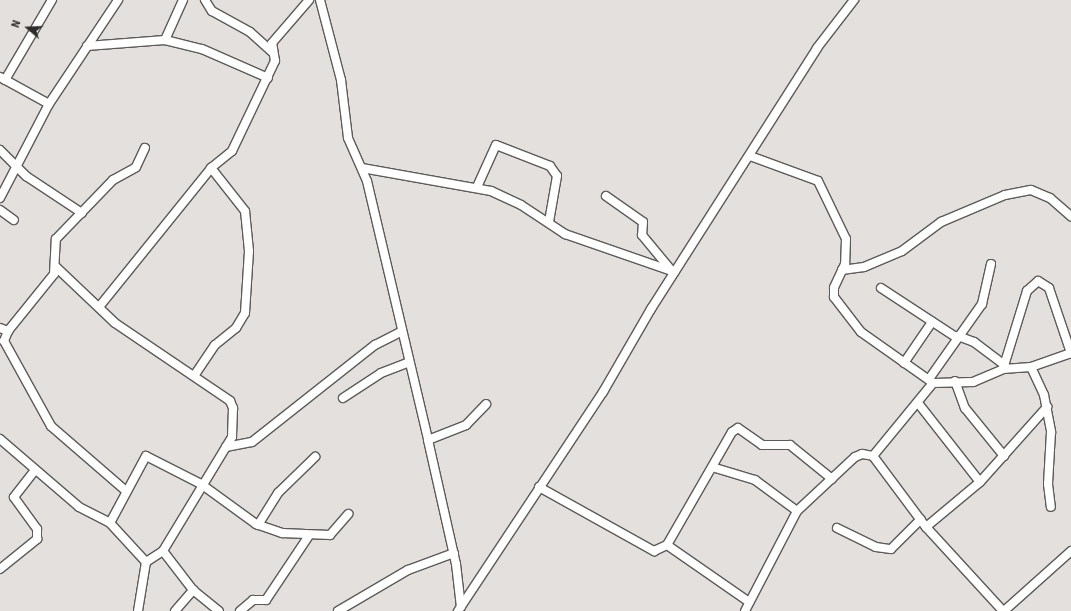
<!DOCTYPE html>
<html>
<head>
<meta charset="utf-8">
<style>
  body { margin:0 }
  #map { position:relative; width:1071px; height:611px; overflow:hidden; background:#e4e0de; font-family:"Source Sans 3",sans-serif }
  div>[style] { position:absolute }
  .roads { filter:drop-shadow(1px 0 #5d5a59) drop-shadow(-1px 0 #5d5a59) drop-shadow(0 1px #5d5a59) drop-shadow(0 -1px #5d5a59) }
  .street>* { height:8px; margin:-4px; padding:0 4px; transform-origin:4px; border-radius:4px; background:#fff }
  span { translate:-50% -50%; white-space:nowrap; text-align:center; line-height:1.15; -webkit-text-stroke:3px #e4e0de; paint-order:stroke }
  .north { position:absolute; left:8px; top:8px; width:40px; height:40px; -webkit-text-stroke:3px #e4e0de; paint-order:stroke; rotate:289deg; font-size:11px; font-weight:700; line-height:16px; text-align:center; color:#2e2d2c }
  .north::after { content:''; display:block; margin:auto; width:14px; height:18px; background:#2e2d2c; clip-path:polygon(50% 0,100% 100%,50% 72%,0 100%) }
</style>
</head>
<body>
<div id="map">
  <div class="roads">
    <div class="street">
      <i style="left:205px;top:0;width:13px;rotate:58deg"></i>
      <i style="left:212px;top:11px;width:43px;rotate:28.9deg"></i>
      <i style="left:250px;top:32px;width:31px;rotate:42deg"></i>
      <i style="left:320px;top:0;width:83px;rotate:75.3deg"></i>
      <i style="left:341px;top:80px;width:58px;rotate:83.1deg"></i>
      <i style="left:348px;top:138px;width:47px;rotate:66.2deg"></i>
      <i style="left:367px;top:181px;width:266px;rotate:76.7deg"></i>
      <i style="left:428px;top:440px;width:127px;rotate:77.3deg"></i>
      <i style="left:456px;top:564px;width:43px;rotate:83.4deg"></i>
      <i style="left:165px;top:40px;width:38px;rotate:14deg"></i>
      <i style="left:202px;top:49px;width:72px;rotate:23.7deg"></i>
      <i style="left:87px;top:46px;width:78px;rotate:-4.4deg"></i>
      <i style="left:165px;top:40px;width:44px;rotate:-65.8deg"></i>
      <i style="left:0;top:77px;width:56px;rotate:28.9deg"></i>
      <i style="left:5px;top:80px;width:93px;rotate:-59.6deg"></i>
      <i style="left:0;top:150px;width:37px;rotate:45deg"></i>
      <i style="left:26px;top:176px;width:67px;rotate:33.5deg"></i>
      <i style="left:750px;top:156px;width:72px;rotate:20.2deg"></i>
      <i style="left:818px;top:181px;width:64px;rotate:64.2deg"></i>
      <i style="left:846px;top:239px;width:25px;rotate:92deg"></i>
      <i style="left:845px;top:264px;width:26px;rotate:115deg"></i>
      <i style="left:834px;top:288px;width:9px;rotate:90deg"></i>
      <i style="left:834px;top:297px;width:44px;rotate:52.4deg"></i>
      <i style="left:861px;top:332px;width:88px;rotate:35.3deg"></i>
      <i style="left:362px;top:168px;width:131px;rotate:10.1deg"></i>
      <i style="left:491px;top:191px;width:33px;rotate:25deg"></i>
      <i style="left:521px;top:205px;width:53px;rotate:33.4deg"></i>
      <i style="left:565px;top:234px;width:116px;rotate:19.1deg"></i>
      <i style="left:477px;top:187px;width:46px;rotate:-65.7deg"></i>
      <i style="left:496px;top:145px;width:58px;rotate:21.3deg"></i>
      <i style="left:550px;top:166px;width:12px;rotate:55deg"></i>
      <i style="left:557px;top:176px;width:47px;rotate:99.9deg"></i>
      <i style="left:606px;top:196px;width:45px;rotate:35.1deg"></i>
      <i style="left:643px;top:222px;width:13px;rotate:94deg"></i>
      <i style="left:642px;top:235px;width:45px;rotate:50.4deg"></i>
      <i style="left:0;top:198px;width:106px;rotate:-62.5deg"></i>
      <i style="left:49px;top:104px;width:125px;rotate:-56.4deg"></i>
      <i style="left:0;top:210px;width:17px;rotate:36deg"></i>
      <i style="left:56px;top:267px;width:81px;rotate:43.5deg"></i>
      <i style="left:115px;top:323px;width:139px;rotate:34.1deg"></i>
      <i style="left:230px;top:401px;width:8px;rotate:67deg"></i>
      <i style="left:233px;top:408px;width:29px;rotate:92deg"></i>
      <i style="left:232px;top:437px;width:133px;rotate:121.2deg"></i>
      <i style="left:163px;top:551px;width:20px;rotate:147deg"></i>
      <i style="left:842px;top:270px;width:22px;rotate:-8deg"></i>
      <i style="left:864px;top:267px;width:41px;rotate:-22.8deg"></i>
      <i style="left:902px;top:251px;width:49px;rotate:-36.6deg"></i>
      <i style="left:941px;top:222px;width:69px;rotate:-22.9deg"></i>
      <i style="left:1005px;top:195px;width:26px;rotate:-11deg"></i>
      <i style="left:1031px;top:190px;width:21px;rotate:23deg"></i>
      <i style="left:1050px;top:198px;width:28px;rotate:41deg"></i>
      <i style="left:881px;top:288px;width:91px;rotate:33.3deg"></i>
      <i style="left:99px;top:307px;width:179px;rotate:-51.1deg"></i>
      <i style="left:211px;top:168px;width:27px;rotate:-39deg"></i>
      <i style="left:232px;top:151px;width:100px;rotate:-64.5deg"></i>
      <i style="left:275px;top:61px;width:18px;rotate:-99deg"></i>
      <i style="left:272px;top:43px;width:57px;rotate:-49.3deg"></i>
      <i style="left:0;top:328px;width:9px;rotate:21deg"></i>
      <i style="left:958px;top:336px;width:17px;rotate:21deg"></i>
      <i style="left:974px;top:342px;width:38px;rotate:37deg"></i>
      <i style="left:904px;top:363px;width:50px;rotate:-55.7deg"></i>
      <i style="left:1031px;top:367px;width:31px;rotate:65deg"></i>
      <i style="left:1044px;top:395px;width:38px;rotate:79deg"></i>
      <i style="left:1051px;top:432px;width:52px;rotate:93.3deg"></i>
      <i style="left:1048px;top:484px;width:23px;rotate:83deg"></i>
      <i style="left:1003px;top:369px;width:82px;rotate:-72.9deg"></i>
      <i style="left:1027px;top:291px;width:15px;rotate:-42deg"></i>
      <i style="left:1038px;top:281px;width:13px;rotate:32deg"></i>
      <i style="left:1049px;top:288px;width:69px;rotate:71.3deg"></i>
      <i style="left:194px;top:376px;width:37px;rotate:-56deg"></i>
      <i style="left:215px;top:345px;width:27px;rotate:-39deg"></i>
      <i style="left:236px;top:328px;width:17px;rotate:-59deg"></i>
      <i style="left:245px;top:313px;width:62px;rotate:-86.3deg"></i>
      <i style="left:249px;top:251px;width:40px;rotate:-95.7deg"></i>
      <i style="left:245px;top:211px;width:55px;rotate:-128.3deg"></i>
      <i style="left:929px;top:379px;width:92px;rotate:-54.8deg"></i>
      <i style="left:982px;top:304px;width:41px;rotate:-77.3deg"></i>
      <i style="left:955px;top:381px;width:29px;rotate:70deg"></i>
      <i style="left:965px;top:408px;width:62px;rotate:50.9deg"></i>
      <i style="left:343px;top:398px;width:45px;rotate:-33.3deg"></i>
      <i style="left:381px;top:373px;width:30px;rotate:-21deg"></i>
      <i style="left:918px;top:403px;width:100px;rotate:51.9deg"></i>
      <i style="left:0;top:439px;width:104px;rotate:40.7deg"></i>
      <i style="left:79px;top:507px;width:35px;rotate:27deg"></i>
      <i style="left:110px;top:523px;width:53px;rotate:47.3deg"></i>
      <i style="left:146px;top:562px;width:50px;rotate:99.3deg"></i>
      <i style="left:428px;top:440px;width:41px;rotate:-21.5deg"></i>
      <i style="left:466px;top:425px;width:29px;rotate:-46deg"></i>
      <i style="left:226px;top:447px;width:26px;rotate:-11deg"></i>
      <i style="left:252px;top:442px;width:157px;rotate:-38.3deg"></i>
      <i style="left:375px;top:345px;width:30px;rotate:-27deg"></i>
      <i style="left:873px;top:456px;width:89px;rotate:53.3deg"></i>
      <i style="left:926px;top:527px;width:114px;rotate:47.5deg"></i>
      <i style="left:712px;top:467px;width:45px;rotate:16.8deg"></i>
      <i style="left:755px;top:480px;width:52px;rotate:36.4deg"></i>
      <i style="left:539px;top:487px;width:132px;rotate:29.1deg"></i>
      <i style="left:654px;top:551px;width:14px;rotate:-25deg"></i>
      <i style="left:667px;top:545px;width:130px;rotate:-60.1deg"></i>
      <i style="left:732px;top:432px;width:7px;rotate:-34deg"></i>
      <i style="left:738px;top:428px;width:29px;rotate:35deg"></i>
      <i style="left:762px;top:445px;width:28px"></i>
      <i style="left:790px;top:445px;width:54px;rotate:39deg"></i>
      <i style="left:126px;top:491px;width:99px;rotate:-139.1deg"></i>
      <i style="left:51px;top:426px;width:97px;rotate:-118.9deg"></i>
      <i style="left:4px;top:341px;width:11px;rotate:-68deg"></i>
      <i style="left:8px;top:331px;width:73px;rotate:-51.1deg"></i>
      <i style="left:54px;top:274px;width:35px;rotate:-87deg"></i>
      <i style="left:56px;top:239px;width:82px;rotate:-46deg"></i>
      <i style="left:113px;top:180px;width:26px;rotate:-29deg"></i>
      <i style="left:136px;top:167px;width:21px;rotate:-65deg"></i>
      <i style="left:110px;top:523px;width:76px;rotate:-61.8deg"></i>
      <i style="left:146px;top:456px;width:62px;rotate:27deg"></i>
      <i style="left:201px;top:484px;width:68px;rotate:36deg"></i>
      <i style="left:256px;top:524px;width:28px;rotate:19deg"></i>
      <i style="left:282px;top:533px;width:48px;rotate:2.4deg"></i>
      <i style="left:330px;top:535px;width:28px;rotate:-49deg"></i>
      <i style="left:258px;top:525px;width:38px;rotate:-58deg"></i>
      <i style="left:278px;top:493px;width:52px;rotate:-44.2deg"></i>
      <i style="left:926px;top:527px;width:70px;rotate:-39.8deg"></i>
      <i style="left:980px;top:482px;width:101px;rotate:-48.2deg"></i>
      <i style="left:837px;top:528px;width:43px;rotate:26deg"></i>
      <i style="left:876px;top:547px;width:15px;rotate:8deg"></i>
      <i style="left:891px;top:549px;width:42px;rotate:-45deg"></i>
      <i style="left:667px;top:545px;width:100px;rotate:34.8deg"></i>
      <i style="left:163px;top:551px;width:49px;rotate:52.4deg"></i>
      <i style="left:193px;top:590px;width:33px;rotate:39deg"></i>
      <i style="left:0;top:569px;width:48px;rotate:-39deg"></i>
      <i style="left:37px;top:539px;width:10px;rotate:-90deg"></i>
      <i style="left:37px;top:529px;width:39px;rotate:-126deg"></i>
      <i style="left:14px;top:497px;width:33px;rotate:-52deg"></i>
      <i style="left:175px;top:611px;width:28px;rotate:-49deg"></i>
      <i style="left:240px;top:611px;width:17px;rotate:-40deg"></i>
      <i style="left:253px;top:600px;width:13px"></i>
      <i style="left:266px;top:600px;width:76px;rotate:-56.3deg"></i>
      <i style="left:338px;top:611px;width:81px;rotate:-30.4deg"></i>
      <i style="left:408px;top:570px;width:49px;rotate:-20.3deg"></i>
      <i style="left:458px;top:611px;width:263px;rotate:-56.5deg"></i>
      <i style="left:603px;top:392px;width:96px;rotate:-60deg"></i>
      <i style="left:651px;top:309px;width:309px;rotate:-57.5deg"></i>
      <i style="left:817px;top:48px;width:61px;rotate:-52.4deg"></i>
      <i style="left:745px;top:611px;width:113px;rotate:-62.5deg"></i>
      <i style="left:797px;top:511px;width:79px;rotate:-43deg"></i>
      <i style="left:855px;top:457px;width:8px;rotate:-23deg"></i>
      <i style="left:862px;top:454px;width:11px;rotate:10deg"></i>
      <i style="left:873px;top:456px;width:94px;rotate:-50.6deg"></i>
      <i style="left:933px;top:383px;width:40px;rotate:-1.4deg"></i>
      <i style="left:973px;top:382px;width:33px;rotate:-23deg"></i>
      <i style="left:1003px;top:369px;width:28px;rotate:-4deg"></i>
      <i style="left:1031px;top:367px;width:42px;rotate:-19.3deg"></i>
      <i style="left:1004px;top:611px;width:90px;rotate:-41.8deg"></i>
    </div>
  </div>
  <div class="north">N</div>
</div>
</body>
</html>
